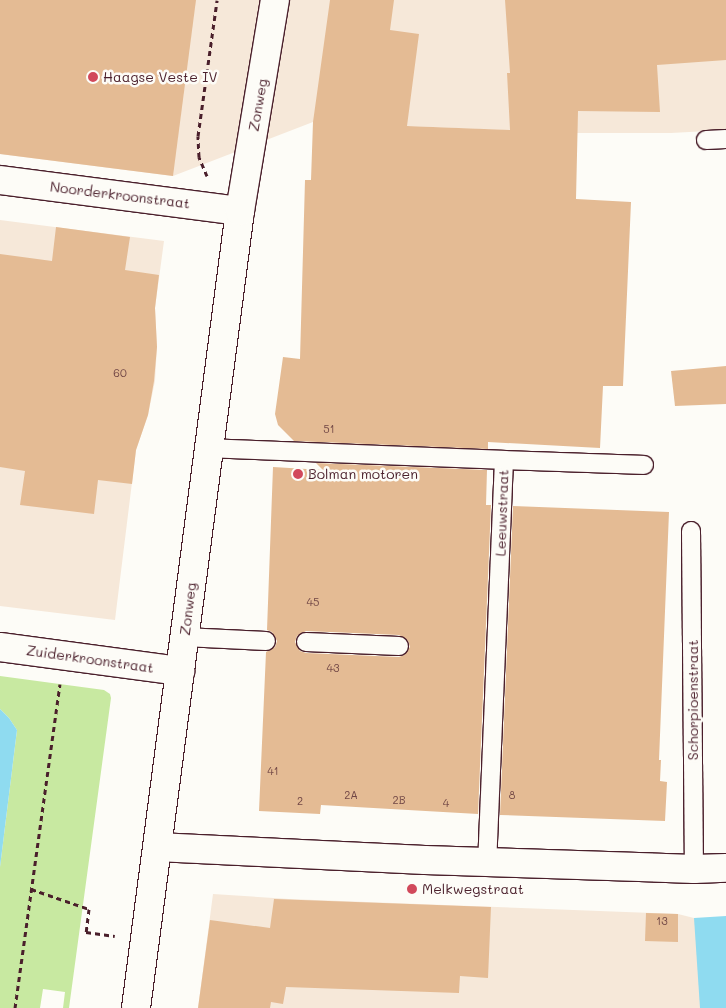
<!DOCTYPE html>
<html>
<head>
<meta charset="utf-8">
<style>
  body { margin:0 }
  #map { position:relative; width:726px; height:1008px; overflow:hidden; background:#fdfcf7; font-family:Mali,sans-serif }
  div>[style] { position:absolute }
  .built>* { inset:0; background:#f6e8d9 }
  .green>* { inset:0; background:#c8e9a1 }
  .water>* { inset:0; background:#8fdbf0 }
  .building>* { inset:0; background:#e4bb94 }
  .path>* { height:3px; margin-top:-1.5px; transform-origin:0; background:repeating-linear-gradient(90deg,#4a1f2b 0 5px,transparent 0 9px) }
  .roads { filter:drop-shadow(1px 0 #4a1f2b) drop-shadow(-1px 0 #4a1f2b) drop-shadow(0 1px #4a1f2b) drop-shadow(0 -1px #4a1f2b) }
  .lane>* { height:18px; margin:-9px; padding:0 9px; transform-origin:9px; border-radius:9px; background:#fdfcf7 }
  .street>* { height:28px; margin:-14px; padding:0 14px; transform-origin:14px; border-radius:14px; background:#fdfcf7 }
  .secondary>* { height:28px; margin:-14px; padding:0 14px; transform-origin:14px; border-radius:14px; background:#fdfcf7 }
  .dots>* { width:14px; height:14px; translate:-50% -50%; box-sizing:border-box; border:2px solid #fdfcf7; border-radius:50% }
  span { translate:-50% -50%; white-space:nowrap; text-align:center; line-height:1.15; -webkit-text-stroke:5px #fdfcf7; paint-order:stroke }
  .number-label { font-size:11px; color:#704645 }
  .number-label span { -webkit-text-stroke-width:0 }
  .poi-label { font-size:14px; color:#4a1f2b }
  .left { translate:0 -50%; text-align:left }
  .street-label { font-size:14px; color:#4a1f2b }
</style>
</head>
<body>
<div id="map">
  <div class="built">
    <i style="clip-path:polygon(0 0,726px 0,726px 130px,671px 133px,575px 133px,313px 122px,173px 176px,0 154px)"></i>
    <i style="clip-path:polygon(0 220px,164px 241px,155px 308px,157px 347px,155px 381px,148px 415px,136px 450px,115px 620px,0 606px)"></i>
    <i style="clip-path:polygon(213px 894px,289px 899px,678px 914px,694px 918px,709px 926px,716px 1008px,198px 1008px)"></i>
  </div>
  <div class="green">
    <i style="clip-path:polygon(0 676px,104px 690px,110px 694px,111px 698px,69px 1008px,63px 1008px,65px 992px,43px 989px,40px 1008px,0 1008px,0 867px,17px 730px,9px 718px,0 709px)"></i>
  </div>
  <div class="water">
    <i style="clip-path:polygon(0 709px,9px 718px,17px 730px,0 867px)"></i>
    <i style="clip-path:polygon(726px 916px,726px 1008px,700px 1008px,694px 918px)"></i>
  </div>
  <div class="building">
    <i style="clip-path:polygon(0 0,196px 0,173px 176px,0 154px)"></i>
    <i style="clip-path:polygon(330px 0,394px 0,390px 30px,419px 34px,407px 126px,510px 130px,507px 73px,510px 73px,505px 0,726px 0,726px 60px,657px 65px,660px 112px,578px 111px,576px 199px,631px 202px,623px 386px,603px 386px,600px 448px,488px 442px,488px 449px,294px 441px,278px 425px,275px 414px,283px 357px,300px 359px,305px 180px,311px 180px,313px 122px)"></i>
    <i style="clip-path:polygon(56px 227px,130px 237px,125px 270px,159px 275px,155px 308px,157px 347px,154px 381px,148px 415px,136px 450px,132px 484px,98px 480px,94px 514px,20px 505px,25px 471px,0 467px,0 254px,52px 261px)"></i>
    <i style="clip-path:polygon(726px 366px,726px 404px,675px 406px,671px 371px)"></i>
    <i style="clip-path:polygon(evenodd,316px 463px,487px 470px,486px 505px,491px 505px,478px 814px,321px 805px,320px 814px,259px 811px,266px 652px,275px 647px,277px 641px,272px 632px,267px 630px,273px 467px,323px 470px,316px 463px,306px 631px,399px 635px,408px 641px,410px 647px,404px 655px,399px 657px,306px 653px,300px 651px,295px 642px,297px 636px,306px 631px)"></i>
    <i style="clip-path:polygon(513px 506px,669px 512px,659px 760px,661px 760px,660px 781px,667px 782px,665px 821px,500px 815px)"></i>
    <i style="clip-path:polygon(274px 899px,491px 907px,488px 978px,460px 976px,459px 993px,286px 987px,283px 1004px,271px 1002px,270px 1008px,198px 1008px,210px 920px,270px 928px)"></i>
    <i style="clip-path:polygon(646px 913px,678px 914px,678px 942px,645px 941px)"></i>
  </div>
  <div class="path">
    <i style="left:207px;top:176px;width:21px;rotate:-113deg"></i>
    <i style="left:199px;top:157px;width:21px;rotate:-93deg"></i>
    <i style="left:198px;top:136px;width:137px;rotate:-82deg"></i>
    <i style="left:31px;top:889px;width:61px;rotate:19deg"></i>
    <i style="left:89px;top:909px;width:23px;rotate:97deg"></i>
    <i style="left:86px;top:932px;width:29px;rotate:8deg"></i>
    <i style="left:15px;top:1008px;width:327px;rotate:-82.1deg"></i>
  </div>
  <div class="roads">
    <div class="lane">
      <i style="left:706px;top:140px;width:20px;rotate:-3deg"></i>
      <i style="left:208px;top:448px;width:296px;rotate:2.3deg"></i>
      <i style="left:504px;top:460px;width:402px;rotate:92.4deg"></i>
      <i style="left:504px;top:460px;width:140px;rotate:2deg"></i>
      <i style="left:691px;top:531px;width:338px;rotate:89.5deg"></i>
      <i style="left:184px;top:637px;width:82px;rotate:2.8deg"></i>
      <i style="left:306px;top:642px;width:93px;rotate:2.5deg"></i>
    </div>
    <div class="street">
      <i style="left:0;top:180px;width:242px;rotate:7.4deg"></i>
      <i style="left:0;top:647px;width:182px;rotate:7.6deg"></i>
      <i style="left:157px;top:847px;width:268px;rotate:2.8deg"></i>
      <i style="left:425px;top:860px;width:269px;rotate:1.9deg"></i>
      <i style="left:694px;top:869px;width:32px;rotate:-2deg"></i>
    </div>
    <div class="secondary">
      <i style="left:136px;top:1008px;width:804px;rotate:-82.57deg"></i>
      <i style="left:240px;top:211px;width:214px;rotate:-80.6deg"></i>
    </div>
  </div>
  <div class="dots">
    <i style="left:93px;top:77px;background:#d1495b"></i>
    <i style="left:298px;top:474px;background:#d1495b"></i>
    <i style="left:412px;top:889px;background:#d1495b"></i>
  </div>
  <div class="number-label">
    <span style="left:120px;top:373px">60</span>
    <span style="left:329px;top:429px">51</span>
    <span style="left:313px;top:602px">45</span>
    <span style="left:333px;top:668px">43</span>
    <span style="left:273px;top:771px">41</span>
    <span style="left:351px;top:795px">2A</span>
    <span style="left:512px;top:795px">8</span>
    <span style="left:399px;top:800px">2B</span>
    <span style="left:300px;top:801px">2</span>
    <span style="left:446px;top:803px">4</span>
    <span style="left:662px;top:921px">13</span>
  </div>
  <div class="poi-label">
    <span class="left" style="left:103px;top:77px">Haagse Veste IV</span>
    <span class="left" style="left:308px;top:474px">Bolman motoren</span>
    <span class="left" style="left:422px;top:889px">Melkwegstraat</span>
  </div>
  <div class="street-label">
    <span style="left:258px;top:105px;rotate:-80deg">Zonweg</span>
    <span style="left:120px;top:195px;rotate:7deg">Noorderkroonstraat</span>
    <span style="left:502px;top:513px;rotate:-88deg">Leeuwstraat</span>
    <span style="left:188px;top:609px;rotate:-83deg">Zonweg</span>
    <span style="left:90px;top:659px;rotate:8deg">Zuiderkroonstraat</span>
    <span style="left:693px;top:700px;rotate:-90deg">Schorpioenstraat</span>
  </div>
</div>
</body>
</html>
